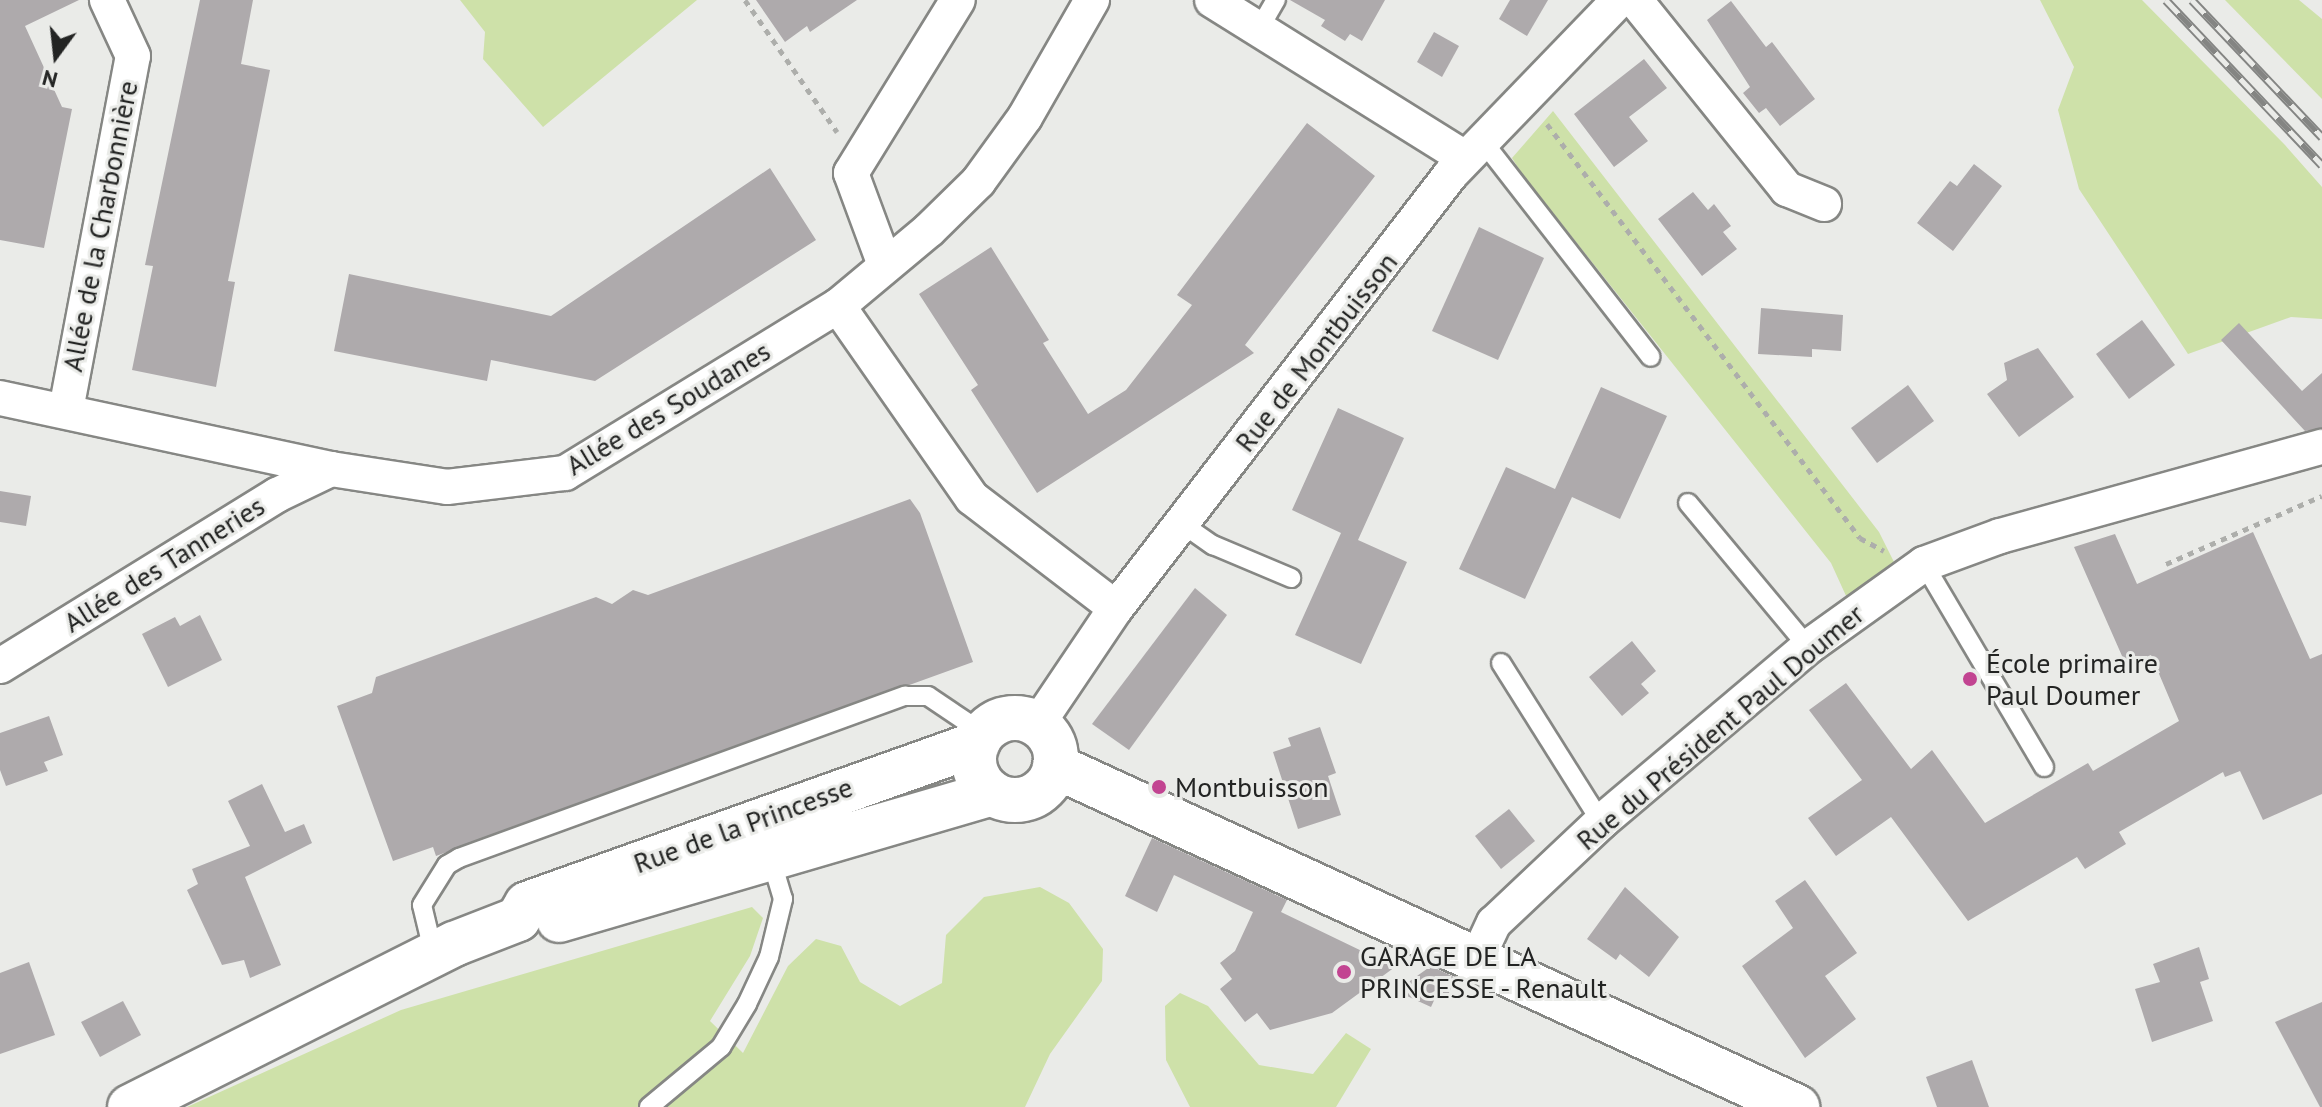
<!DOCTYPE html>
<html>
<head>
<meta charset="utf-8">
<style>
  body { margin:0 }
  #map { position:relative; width:2322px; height:1107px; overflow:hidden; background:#eaebe8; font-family:"PT Sans",sans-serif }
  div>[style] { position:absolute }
  .green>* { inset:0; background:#cee1a9 }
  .building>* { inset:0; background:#aeaaac }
  .path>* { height:5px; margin-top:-2.5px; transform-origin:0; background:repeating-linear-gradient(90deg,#adaeab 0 6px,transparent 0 12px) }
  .roads { filter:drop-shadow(2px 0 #868784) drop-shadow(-2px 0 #868784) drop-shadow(0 2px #868784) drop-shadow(0 -2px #868784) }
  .lane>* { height:18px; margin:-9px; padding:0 9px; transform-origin:9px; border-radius:9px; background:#fff }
  .street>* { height:34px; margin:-17px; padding:0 17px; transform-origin:17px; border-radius:17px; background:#fff }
  .secondary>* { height:44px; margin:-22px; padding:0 22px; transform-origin:22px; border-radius:22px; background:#fff }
  .secondary>.ring { margin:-22px; padding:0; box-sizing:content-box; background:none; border:44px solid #fff; border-radius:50% }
  .rail>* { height:9px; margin-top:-4.5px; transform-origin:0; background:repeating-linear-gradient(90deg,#eaebe8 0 18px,#848583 0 36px); box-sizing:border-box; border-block:2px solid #848583 }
  .dots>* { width:22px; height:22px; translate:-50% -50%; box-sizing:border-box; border:4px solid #eaebe8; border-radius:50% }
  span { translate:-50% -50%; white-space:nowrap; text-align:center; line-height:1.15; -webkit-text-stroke:6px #eaebe8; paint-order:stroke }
  .street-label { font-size:28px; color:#232423 }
  .poi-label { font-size:28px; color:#232423 }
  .left { translate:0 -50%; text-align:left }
  .north { position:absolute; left:16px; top:16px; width:80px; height:80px; -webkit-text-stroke:6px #eaebe8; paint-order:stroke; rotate:195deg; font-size:22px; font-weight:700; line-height:32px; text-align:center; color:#232423 }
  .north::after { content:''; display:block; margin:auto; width:28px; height:36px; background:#232423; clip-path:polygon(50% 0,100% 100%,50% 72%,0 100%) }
</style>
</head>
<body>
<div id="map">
  <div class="green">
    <i style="clip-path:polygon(460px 0,697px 0,543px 127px,483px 59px,485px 32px)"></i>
    <i style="clip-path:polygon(2040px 0,2142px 0,2285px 145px,2322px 187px,2322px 319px,2291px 317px,2188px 354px,2079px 189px,2058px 110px,2074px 67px)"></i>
    <i style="clip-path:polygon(2225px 0,2299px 0,2322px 19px,2322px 99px)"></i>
    <i style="clip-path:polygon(1553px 111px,1879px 532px,1896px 566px,1847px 598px,1831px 563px,1522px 174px,1512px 158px)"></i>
    <i style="clip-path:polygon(1040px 887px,1069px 903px,1103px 949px,1102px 981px,1050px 1054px,1025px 1107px,187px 1107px,401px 1010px,752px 907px,763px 918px,750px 956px,710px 1021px,743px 1053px,788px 966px,816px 939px,841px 946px,860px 982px,900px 1006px,942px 983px,946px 935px,984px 897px)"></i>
    <i style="clip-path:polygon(1180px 993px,1208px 1006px,1259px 1065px,1313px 1074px,1346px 1033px,1371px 1049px,1336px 1107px,1190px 1107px,1166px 1060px,1165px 1006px)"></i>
  </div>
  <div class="building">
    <i style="clip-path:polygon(0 0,79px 0,25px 26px,62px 107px,72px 109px,44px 248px,0 240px)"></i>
    <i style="clip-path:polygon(200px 0,253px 0,241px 64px,270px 70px,228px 281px,235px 282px,216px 387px,132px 370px,153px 266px,145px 265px)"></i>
    <i style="clip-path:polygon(756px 0,857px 0,810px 32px,807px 26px,785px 42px)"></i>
    <i style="clip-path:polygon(1290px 0,1385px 0,1362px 41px,1350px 34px,1345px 41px,1321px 26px,1325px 20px)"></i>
    <i style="clip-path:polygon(1510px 0,1548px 0,1527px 36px,1499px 19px)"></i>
    <i style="clip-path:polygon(1731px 1px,1766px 47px,1772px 42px,1815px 99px,1780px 126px,1766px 108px,1759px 113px,1743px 93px,1750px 87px,1707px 20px)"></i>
    <i style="clip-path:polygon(1434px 32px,1459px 46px,1442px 77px,1417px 62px)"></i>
    <i style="clip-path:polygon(1644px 59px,1667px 88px,1629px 117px,1648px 141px,1614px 167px,1574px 114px)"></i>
    <i style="clip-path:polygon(1307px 123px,1375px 176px,1245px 345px,1254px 353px,1037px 493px,971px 390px,978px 385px,919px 294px,991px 247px,1049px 340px,1043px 343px,1088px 414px,1126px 390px,1192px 305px,1177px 295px)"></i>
    <i style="clip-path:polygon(1974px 164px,2002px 186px,1953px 251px,1917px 223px,1950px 181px,1957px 186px)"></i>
    <i style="clip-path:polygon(770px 168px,816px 240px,595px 381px,491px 360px,487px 381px,334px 351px,349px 274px,551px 316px)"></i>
    <i style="clip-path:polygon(1693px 192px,1708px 210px,1714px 204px,1731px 226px,1723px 232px,1737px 249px,1702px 276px,1658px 219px)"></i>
    <i style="clip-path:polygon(1479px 227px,1544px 258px,1498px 360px,1432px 331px)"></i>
    <i style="clip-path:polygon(1761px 308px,1843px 315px,1841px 351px,1812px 349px,1812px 357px,1758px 354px)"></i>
    <i style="clip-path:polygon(2142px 320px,2175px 365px,2129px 399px,2096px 354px)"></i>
    <i style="clip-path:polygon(2239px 323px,2302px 391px,2322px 373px,2322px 428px,2305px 431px,2221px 340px)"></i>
    <i style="clip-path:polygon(2038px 348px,2074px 397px,2019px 437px,1987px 394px,2007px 380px,2004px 363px)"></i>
    <i style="clip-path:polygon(1908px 385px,1934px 421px,1877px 463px,1851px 428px)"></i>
    <i style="clip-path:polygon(1601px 387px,1667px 416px,1620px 519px,1572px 497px,1525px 599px,1459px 569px,1506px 467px,1555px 489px)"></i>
    <i style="clip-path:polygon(1338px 408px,1404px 438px,1358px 540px,1407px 562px,1361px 664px,1295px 635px,1341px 533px,1292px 510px)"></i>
    <i style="clip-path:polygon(0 491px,31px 496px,26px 526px,0 522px)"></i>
    <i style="clip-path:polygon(910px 499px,920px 513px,973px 662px,436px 856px,433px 847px,393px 861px,337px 706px,372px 693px,376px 677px,596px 597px,612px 604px,633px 590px,648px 595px)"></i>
    <i style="clip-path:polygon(2253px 532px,2310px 659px,2322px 654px,2322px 794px,2263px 820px,2240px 771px,2225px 777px,2223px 772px,2119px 832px,2126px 844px,2085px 869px,2077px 857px,1968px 921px,1891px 817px,1836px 856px,1808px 818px,1862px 780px,1809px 710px,1846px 683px,1911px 769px,1932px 750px,1985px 823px,2088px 763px,2093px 771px,2179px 721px,2151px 655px,2126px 665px,2074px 547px,2115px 534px,2137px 584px)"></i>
    <i style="clip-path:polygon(1195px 588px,1227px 615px,1129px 750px,1092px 724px)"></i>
    <i style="clip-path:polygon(200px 615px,222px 660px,168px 687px,142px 634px,175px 617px,180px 626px)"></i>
    <i style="clip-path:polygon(1632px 641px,1656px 671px,1641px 684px,1649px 693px,1622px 716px,1589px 677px)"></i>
    <i style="clip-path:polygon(49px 716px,63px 755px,44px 762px,48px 771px,6px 786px,0 770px,0 733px)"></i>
    <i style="clip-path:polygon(1320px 727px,1336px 773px,1328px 776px,1341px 815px,1298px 829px,1273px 752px,1291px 746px,1288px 738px)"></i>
    <i style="clip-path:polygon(262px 784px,285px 832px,304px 824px,312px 843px,245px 877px,281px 965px,250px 978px,244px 960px,222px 965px,187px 890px,198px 884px,192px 869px,250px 846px,228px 801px)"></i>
    <i style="clip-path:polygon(1509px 809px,1535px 841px,1501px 869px,1475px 836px)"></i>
    <i style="clip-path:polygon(1152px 838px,1287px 900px,1281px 912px,1395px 967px,1332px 1013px,1270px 1030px,1257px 1013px,1245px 1022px,1220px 989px,1232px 979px,1220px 963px,1235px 951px,1253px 912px,1174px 875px,1157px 912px,1125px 896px)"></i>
    <i style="clip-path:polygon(1805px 880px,1857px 953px,1825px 976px,1856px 1019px,1805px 1058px,1742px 966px,1793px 928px,1775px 901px)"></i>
    <i style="clip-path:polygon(1625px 887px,1679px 937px,1649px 977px,1620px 954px,1616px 960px,1587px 939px)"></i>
    <i style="clip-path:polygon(2199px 947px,2209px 979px,2200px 982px,2213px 1021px,2152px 1042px,2135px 989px,2160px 982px,2153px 964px)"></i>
    <i style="clip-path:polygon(29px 962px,55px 1035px,0 1054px,0 973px)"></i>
    <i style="clip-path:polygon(1431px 966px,1456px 978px,1446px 999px,1437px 994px,1431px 1007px,1396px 991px)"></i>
    <i style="clip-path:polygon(123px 1001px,141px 1035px,100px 1057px,81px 1022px)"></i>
    <i style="clip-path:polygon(2322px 1002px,2322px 1107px,2320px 1107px,2275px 1022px)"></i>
    <i style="clip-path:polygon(1972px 1060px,1989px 1107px,1937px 1107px,1926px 1077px)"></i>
  </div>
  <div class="path">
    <i style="left:745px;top:0;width:161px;rotate:55.1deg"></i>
    <i style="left:1547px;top:124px;width:519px;rotate:52.91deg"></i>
    <i style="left:1860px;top:538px;width:27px;rotate:28deg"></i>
    <i style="left:2166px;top:564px;width:170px;rotate:-23.6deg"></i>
  </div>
  <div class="roads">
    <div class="lane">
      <i style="left:1259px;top:29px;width:34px;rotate:-60deg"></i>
      <i style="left:1481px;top:139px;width:276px;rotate:52.1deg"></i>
      <i style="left:1688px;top:503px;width:187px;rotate:50.2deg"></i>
      <i style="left:1181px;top:523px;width:39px;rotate:35deg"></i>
      <i style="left:1213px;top:545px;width:85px;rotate:22.9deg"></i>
      <i style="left:1924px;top:564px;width:236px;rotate:59.4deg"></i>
      <i style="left:1501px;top:663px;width:188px;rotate:57.8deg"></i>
      <i style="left:434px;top:955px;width:51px;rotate:-103.5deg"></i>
      <i style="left:422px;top:905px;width:47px;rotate:-58deg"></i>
      <i style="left:447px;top:865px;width:14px;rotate:-30deg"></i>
      <i style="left:459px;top:858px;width:475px;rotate:-20deg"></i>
      <i style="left:905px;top:696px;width:23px"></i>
      <i style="left:928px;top:696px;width:66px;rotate:33.9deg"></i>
      <i style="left:649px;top:1107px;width:94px;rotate:-39.8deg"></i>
      <i style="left:721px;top:1047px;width:50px;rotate:-58.8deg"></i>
      <i style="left:747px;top:1004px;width:52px;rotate:-64.9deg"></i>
      <i style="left:769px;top:957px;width:60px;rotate:-76.4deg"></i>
      <i style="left:783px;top:899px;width:42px;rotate:-106.7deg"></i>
    </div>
    <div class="street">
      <i style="left:1212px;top:0;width:298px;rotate:32deg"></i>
      <i style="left:1635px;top:0;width:243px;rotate:51.2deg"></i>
      <i style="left:1787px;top:189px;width:40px;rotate:22deg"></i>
      <i style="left:885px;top:265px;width:98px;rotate:-110.3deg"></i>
      <i style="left:851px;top:173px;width:203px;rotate:-58.3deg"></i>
      <i style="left:838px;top:306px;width:234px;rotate:55.1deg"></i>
      <i style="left:972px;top:498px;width:181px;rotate:37.4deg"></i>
      <i style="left:0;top:398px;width:339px;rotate:12.1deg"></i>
      <i style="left:331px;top:469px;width:117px;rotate:8.8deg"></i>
      <i style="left:447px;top:487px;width:119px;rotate:-6.8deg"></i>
      <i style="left:565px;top:473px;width:320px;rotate:-31.5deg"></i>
      <i style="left:838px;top:306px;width:119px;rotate:-39.9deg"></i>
      <i style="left:929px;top:230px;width:69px;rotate:-44.4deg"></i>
      <i style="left:978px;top:182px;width:80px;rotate:-54.1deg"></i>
      <i style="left:1025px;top:117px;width:135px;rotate:-60.2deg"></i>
      <i style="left:66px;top:410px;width:360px;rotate:-79.3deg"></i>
      <i style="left:133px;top:56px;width:62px;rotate:-114.9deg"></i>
      <i style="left:0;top:666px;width:326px;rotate:-31.7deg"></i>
      <i style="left:277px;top:495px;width:60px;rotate:-25.7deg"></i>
      <i style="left:1037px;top:725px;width:141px;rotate:-56deg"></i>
      <i style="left:1116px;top:608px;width:548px;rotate:-52.34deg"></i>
      <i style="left:1451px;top:174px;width:242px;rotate:-46deg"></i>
      <i style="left:1477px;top:959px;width:40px;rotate:-65deg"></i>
      <i style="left:1494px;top:923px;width:147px;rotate:-43.3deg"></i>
      <i style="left:1601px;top:822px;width:271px;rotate:-40.2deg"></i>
      <i style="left:1808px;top:647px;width:143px;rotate:-35.6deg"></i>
      <i style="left:1924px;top:564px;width:81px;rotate:-20.2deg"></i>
      <i style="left:2000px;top:536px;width:334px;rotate:-15.5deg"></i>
    </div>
    <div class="secondary">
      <i class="ring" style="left:974px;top:718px;width:38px;height:38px"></i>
      <i style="left:1055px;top:766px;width:817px;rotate:24.68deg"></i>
      <i style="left:559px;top:920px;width:451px;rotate:-16.3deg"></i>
      <i style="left:130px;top:1107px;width:363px;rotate:-26.7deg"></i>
      <i style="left:454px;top:944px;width:69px;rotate:-21.3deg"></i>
      <i style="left:518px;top:919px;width:17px;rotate:-59deg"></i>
      <i style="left:527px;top:904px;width:478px;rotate:-19.6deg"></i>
    </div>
  </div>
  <div class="rail">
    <i style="left:2166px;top:0;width:227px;rotate:46.6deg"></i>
    <i style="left:2192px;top:0;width:189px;rotate:46.5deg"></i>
  </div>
  <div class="dots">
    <i style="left:1970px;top:679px;background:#c24491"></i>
    <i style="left:1159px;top:787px;background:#c24491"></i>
    <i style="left:1344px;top:972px;background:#c24491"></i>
  </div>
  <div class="street-label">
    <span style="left:100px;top:226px;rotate:-79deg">Allée de la Charbonnière</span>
    <span style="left:1316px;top:352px;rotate:-52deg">Rue de Montbuisson</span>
    <span style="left:668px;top:408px;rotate:-31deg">Allée des Soudanes</span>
    <span style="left:164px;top:564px;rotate:-32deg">Allée des Tanneries</span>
    <span style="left:1720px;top:727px;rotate:-40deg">Rue du Président Paul Doumer</span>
    <span style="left:743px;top:825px;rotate:-20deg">Rue de la Princesse</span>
  </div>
  <div class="poi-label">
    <span class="left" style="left:1986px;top:679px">École primaire<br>Paul Doumer</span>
    <span class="left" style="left:1175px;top:787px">Montbuisson</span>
    <span class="left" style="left:1360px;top:972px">GARAGE DE LA<br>PRINCESSE - Renault</span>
  </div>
  <div class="north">N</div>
</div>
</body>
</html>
